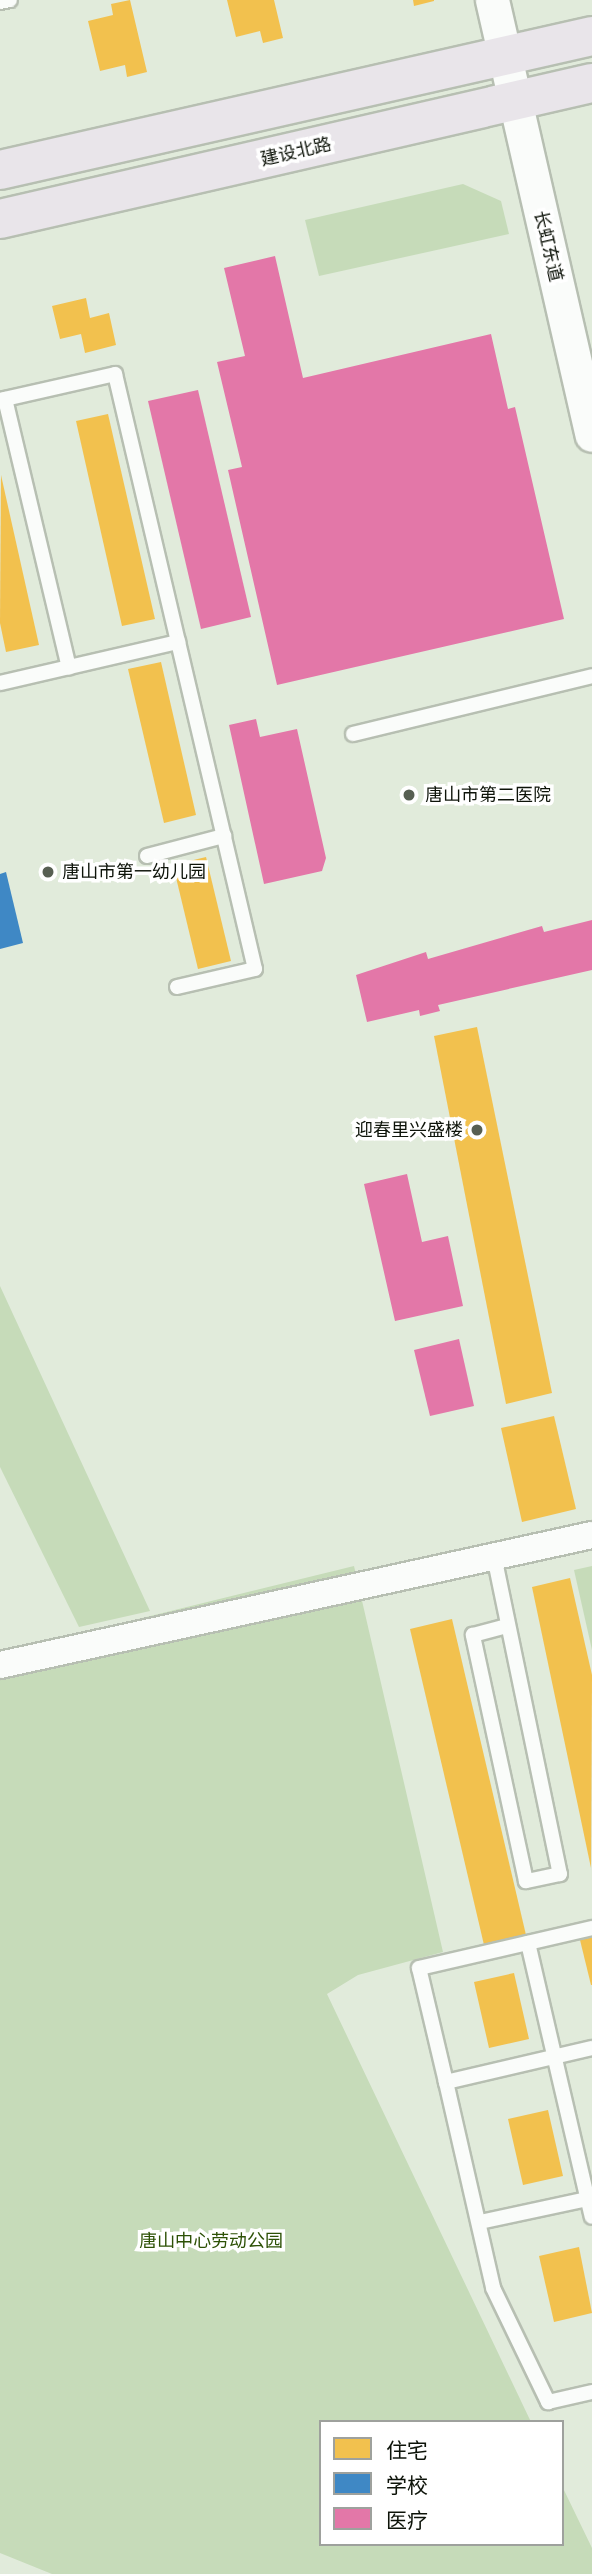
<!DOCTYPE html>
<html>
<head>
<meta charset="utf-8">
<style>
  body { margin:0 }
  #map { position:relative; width:592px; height:2574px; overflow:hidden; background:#e1ebdb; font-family:"IBM Plex Sans","Noto Sans SC",sans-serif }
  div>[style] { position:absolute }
  .green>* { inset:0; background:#c6dbb9 }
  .homes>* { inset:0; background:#f2c14e }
  .schools>* { inset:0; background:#3f88c5 }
  .health>* { inset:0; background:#e377a8 }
  .roads { filter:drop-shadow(2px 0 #b7bfb2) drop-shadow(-2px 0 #b7bfb2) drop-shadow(0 2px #b7bfb2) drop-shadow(0 -2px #b7bfb2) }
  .service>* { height:14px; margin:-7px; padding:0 7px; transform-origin:7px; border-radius:7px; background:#fafcfa }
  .minor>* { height:26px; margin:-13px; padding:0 13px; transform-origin:13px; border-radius:13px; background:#fafcfa }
  .tertiary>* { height:33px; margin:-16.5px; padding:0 16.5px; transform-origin:16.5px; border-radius:16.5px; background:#fafcfa }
  .primary>* { height:38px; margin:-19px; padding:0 19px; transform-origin:19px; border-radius:19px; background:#e9e5ea }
  .dots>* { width:19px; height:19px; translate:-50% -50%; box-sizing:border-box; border:4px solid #fff; border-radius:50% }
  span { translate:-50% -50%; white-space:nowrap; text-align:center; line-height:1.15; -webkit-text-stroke:7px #fff; paint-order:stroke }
  .street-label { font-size:18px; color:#0d1309 }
  .poi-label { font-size:18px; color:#0d1309 }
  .left { translate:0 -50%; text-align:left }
  .right { translate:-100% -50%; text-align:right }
  .park-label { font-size:18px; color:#2d5106 }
  .legend { position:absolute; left:319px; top:2420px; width:245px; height:126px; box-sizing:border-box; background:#fff; border:2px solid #9ea19d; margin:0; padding:9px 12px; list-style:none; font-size:21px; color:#0d1309 }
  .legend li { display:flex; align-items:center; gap:14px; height:35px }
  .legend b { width:35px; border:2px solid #9ea19d }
</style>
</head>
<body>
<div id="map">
  <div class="green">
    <i style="clip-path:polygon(463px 184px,501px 201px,509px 234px,319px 276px,305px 220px)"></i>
    <i style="clip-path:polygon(0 1286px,150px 1611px,79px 1627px,0 1467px)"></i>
    <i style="clip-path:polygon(354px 1566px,443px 1952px,358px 1975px,327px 1994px,531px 2422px,321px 2422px,321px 2544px,562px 2544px,562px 2486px,592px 2548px,592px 2574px,52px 2574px,0 2553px,0 1653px)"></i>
    <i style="clip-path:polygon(592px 1566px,592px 1650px,574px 1570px)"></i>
  </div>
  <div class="homes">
    <i style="clip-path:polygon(130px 0,147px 72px,127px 77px,125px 65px,100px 71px,88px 21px,113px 15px,111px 4px)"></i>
    <i style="clip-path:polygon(227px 0,274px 0,283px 38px,263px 43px,260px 31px,236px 37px)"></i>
    <i style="clip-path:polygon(413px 0,434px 0,434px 1px,414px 6px)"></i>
    <i style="clip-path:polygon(86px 298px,90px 318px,109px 313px,116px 345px,85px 353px,81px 334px,60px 339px,52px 306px)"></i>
    <i style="clip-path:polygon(108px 414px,155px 619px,122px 626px,76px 421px)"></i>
    <i style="clip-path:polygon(1px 475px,39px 645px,6px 652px,0 623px)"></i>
    <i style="clip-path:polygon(161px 662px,196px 815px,164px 823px,128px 669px)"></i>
    <i style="clip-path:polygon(206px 857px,231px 961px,198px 969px,173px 865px)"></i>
    <i style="clip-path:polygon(477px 1027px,552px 1393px,506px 1404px,434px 1036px)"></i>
    <i style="clip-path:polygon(554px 1416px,576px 1509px,522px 1522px,501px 1428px)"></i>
    <i style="clip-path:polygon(570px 1578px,592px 1675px,591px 1868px,532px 1587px)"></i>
    <i style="clip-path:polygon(452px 1619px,526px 1935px,484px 1945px,410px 1629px)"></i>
    <i style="clip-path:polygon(592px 1937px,592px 1985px,591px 1985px,580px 1940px)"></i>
    <i style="clip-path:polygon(514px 1973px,529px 2039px,489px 2048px,474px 1982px)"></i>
    <i style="clip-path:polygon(548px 2110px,563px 2176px,523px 2185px,508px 2119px)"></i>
    <i style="clip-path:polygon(579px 2247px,592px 2313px,554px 2322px,539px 2256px)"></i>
  </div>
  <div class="schools">
    <i style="clip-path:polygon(6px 872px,23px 943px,0 949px,0 874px)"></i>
  </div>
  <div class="health">
    <i style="clip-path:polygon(275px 256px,303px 378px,491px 334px,508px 409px,515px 407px,564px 619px,277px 685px,228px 470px,242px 467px,217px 362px,245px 356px,224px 268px)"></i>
    <i style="clip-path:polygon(198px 390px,251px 617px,201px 629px,148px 401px)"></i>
    <i style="clip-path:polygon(256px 719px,260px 737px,297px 729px,326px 858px,322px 871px,264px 884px,229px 725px)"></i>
    <i style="clip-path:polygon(592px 920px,592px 970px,438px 1005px,440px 1011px,420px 1016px,419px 1010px,367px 1022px,356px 975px,426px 952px,428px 959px,542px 926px,544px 932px)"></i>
    <i style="clip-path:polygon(407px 1174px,422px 1242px,448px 1236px,463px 1306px,395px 1321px,364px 1184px)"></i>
    <i style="clip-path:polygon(459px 1339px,474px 1406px,430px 1416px,414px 1350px)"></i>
  </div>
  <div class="roads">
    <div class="service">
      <i style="left:0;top:2px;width:10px;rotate:-11deg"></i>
      <i style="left:5px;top:399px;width:276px;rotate:76.6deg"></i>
      <i style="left:0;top:400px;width:118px;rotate:-12.7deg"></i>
      <i style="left:115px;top:374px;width:611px;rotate:76.76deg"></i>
      <i style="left:255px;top:969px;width:80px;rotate:167deg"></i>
      <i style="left:0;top:683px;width:183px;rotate:-13deg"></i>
      <i style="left:353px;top:734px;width:246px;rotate:-13.6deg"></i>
      <i style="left:147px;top:856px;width:80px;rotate:-14.6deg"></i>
      <i style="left:494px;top:1556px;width:325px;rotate:78.3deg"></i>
      <i style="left:560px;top:1874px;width:35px;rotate:168deg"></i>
      <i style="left:526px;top:1881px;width:252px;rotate:-102.2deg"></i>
      <i style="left:473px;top:1635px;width:35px;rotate:-15deg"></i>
      <i style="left:528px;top:1943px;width:281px;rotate:76.9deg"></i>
      <i style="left:592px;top:2048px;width:150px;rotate:166.9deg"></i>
      <i style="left:446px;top:2082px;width:211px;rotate:77.1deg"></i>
      <i style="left:493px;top:2288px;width:127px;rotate:64.2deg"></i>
      <i style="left:548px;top:2402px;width:45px;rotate:-12.8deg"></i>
      <i style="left:446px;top:2082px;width:117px;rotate:-103.3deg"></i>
      <i style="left:419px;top:1968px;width:178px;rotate:-13deg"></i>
      <i style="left:480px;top:2222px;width:115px;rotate:-12.1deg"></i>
    </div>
    <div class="minor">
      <i style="left:0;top:1665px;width:606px;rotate:-12.39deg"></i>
    </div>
    <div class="tertiary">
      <i style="left:492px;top:0;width:446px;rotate:77.1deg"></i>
    </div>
    <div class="primary">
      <i style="left:0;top:170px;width:607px;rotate:-12.75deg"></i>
      <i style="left:0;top:219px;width:607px;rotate:-12.94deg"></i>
    </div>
  </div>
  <div class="dots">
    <i style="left:409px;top:795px;background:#575f52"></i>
    <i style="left:48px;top:872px;background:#575f52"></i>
    <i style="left:477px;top:1130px;background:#575f52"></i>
  </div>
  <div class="street-label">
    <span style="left:296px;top:152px;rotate:-13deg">建设北路</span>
    <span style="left:548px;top:246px;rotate:77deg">长虹东道</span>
  </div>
  <div class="poi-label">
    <span class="left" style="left:425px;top:795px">唐山市第二医院</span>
    <span class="left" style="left:62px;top:872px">唐山市第一幼儿园</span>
    <span class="right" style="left:463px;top:1130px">迎春里兴盛楼</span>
  </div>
  <div class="park-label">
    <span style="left:211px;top:2241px">唐山中心劳动公园</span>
  </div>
  <ul class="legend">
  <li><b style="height:19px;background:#f2c14e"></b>住宅</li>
  <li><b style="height:19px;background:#3f88c5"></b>学校</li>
  <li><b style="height:19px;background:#e377a8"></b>医疗</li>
  </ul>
</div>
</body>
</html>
